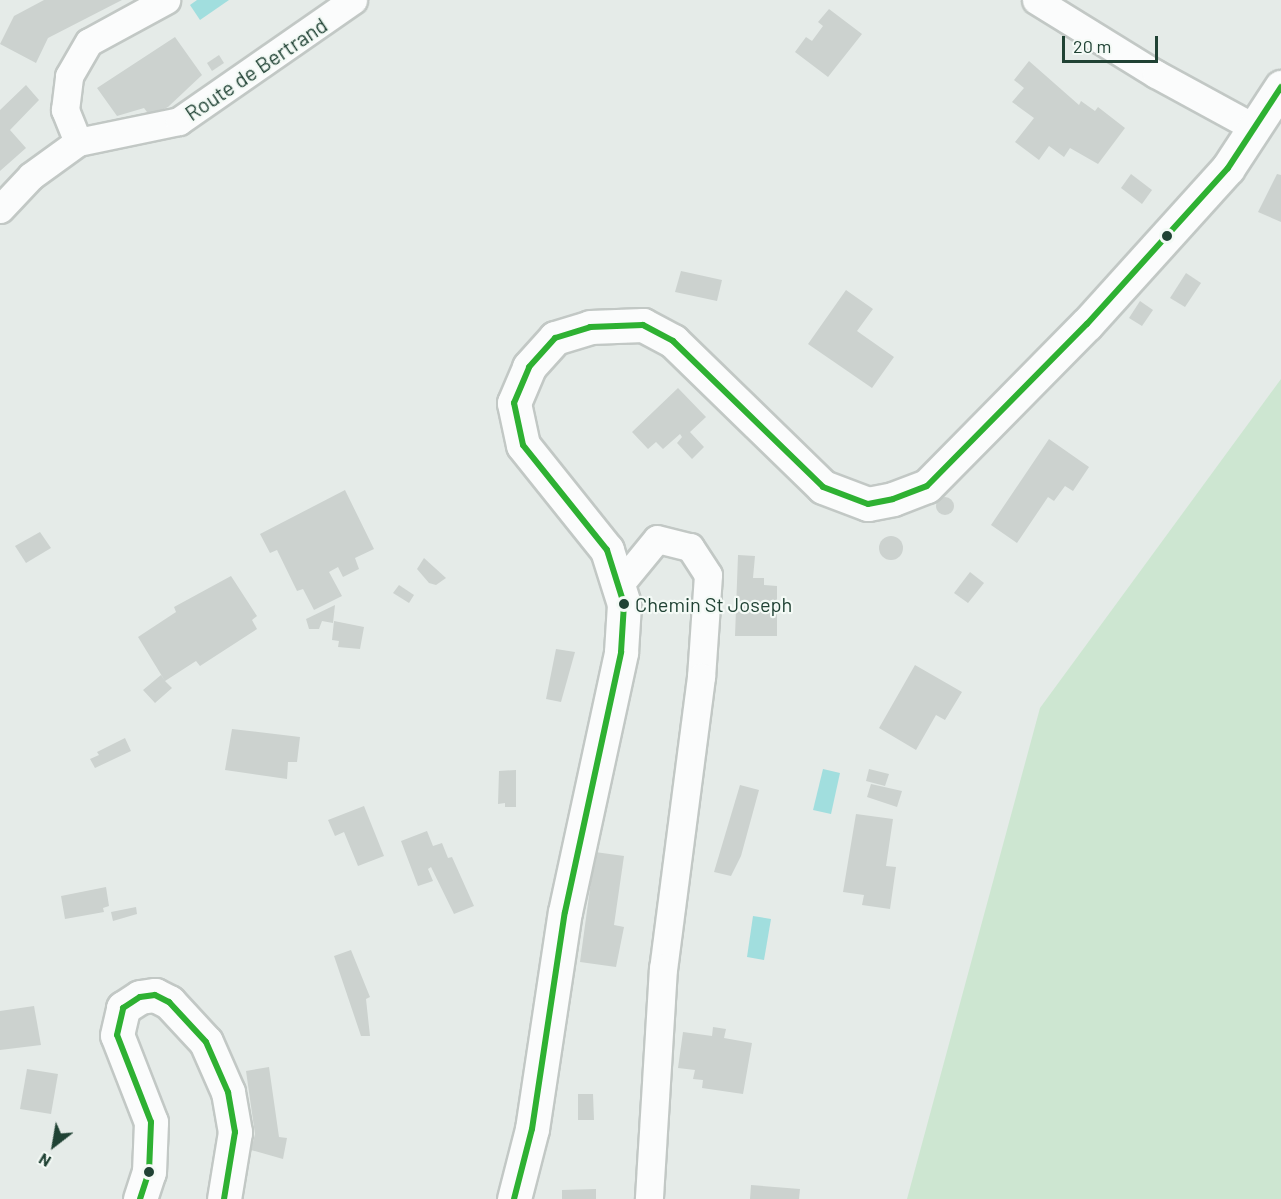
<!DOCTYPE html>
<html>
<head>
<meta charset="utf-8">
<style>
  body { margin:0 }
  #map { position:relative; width:1281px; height:1199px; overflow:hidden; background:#e5ebe8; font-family:Barlow,sans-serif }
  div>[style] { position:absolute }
  .green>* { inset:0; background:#cde6d1 }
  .water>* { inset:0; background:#a1dede }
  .building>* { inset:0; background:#ccd2cf }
  .round { border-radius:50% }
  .roads { filter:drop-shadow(2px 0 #c2c8c5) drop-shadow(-2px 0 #c2c8c5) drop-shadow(0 2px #c2c8c5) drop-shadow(0 -2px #c2c8c5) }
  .minor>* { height:27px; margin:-13.5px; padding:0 13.5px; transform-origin:13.5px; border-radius:13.5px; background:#fbfcfc }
  .tertiary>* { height:33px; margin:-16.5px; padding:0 16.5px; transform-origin:16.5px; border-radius:16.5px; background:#fbfcfc }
  .bus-1>* { height:6px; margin:-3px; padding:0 3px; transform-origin:3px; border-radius:3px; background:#2eb132 }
  .dots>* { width:16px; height:16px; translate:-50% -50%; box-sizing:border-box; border:3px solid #f4faf6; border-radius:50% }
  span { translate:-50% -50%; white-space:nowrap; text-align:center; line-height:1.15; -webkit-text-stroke:4.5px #f4faf6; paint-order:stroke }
  .bus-label { font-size:20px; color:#204234 }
  .left { translate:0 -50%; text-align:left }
  .street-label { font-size:21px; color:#204234 }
  .north { position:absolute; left:24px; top:1115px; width:60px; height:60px; -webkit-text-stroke:4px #f4faf6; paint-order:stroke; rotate:211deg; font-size:16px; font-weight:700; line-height:24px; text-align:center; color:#204234 }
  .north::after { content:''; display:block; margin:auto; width:21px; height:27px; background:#204234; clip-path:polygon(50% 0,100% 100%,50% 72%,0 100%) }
  .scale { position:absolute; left:1062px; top:36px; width:96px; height:27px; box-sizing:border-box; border:3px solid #204234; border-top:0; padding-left:8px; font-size:18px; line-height:21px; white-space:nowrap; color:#204234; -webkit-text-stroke:4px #f4faf6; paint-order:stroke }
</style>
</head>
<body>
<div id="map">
  <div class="green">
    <i style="clip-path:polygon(1281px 379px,1281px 1199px,907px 1199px,1040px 708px)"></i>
  </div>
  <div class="water">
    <i style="clip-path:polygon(197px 0,229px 0,200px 20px,190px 5px)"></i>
    <i style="clip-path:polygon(823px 769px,840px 773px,831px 814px,813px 810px)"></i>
    <i style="clip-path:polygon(753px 916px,771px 919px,764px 960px,747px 957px)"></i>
  </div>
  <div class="building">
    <i style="clip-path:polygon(44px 0,122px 0,48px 38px,36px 63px,0 44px,14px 16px)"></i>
    <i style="clip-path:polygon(829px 9px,862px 34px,828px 77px,795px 52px,806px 37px,812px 41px,823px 26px,818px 22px)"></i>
    <i style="clip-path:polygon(175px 37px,202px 75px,168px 107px,150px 116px,144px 108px,117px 116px,97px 88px)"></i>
    <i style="clip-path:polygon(219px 55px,224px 63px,212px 71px,207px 63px)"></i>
    <i style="clip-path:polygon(1029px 61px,1079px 105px,1081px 101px,1095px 111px,1098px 107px,1125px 128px,1098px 164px,1070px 148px,1064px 157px,1049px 146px,1039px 160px,1015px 142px,1034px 118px,1012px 102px,1024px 88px,1014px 80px)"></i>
    <i style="clip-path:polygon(26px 85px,39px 100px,10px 130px,26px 148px,0 171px,0 110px)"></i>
    <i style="clip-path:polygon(1131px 174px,1152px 190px,1142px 204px,1121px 188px)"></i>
    <i style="clip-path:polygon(1277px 174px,1281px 175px,1281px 222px,1258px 212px)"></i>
    <i style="clip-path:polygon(681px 271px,722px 280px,717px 301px,675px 292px)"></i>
    <i style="clip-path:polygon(1186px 273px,1201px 283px,1185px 307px,1170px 298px)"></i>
    <i style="clip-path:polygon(846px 290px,873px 309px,857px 331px,894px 357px,872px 388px,808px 344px)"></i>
    <i style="clip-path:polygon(1140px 301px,1153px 310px,1142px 326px,1129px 318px)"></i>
    <i style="clip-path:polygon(678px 388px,706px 417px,690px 432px,704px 447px,692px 459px,677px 443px,682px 437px,680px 434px,663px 449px,656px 442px,648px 449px,632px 432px)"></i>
    <i style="clip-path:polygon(1049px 439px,1089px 467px,1073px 491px,1065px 486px,1054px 501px,1048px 497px,1017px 543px,991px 525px)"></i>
    <i style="clip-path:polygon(345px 490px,374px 549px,355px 558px,359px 569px,343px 577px,338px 567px,329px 572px,342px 596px,314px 610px,303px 589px,297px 591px,277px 550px,270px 553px,260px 534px)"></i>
    <i class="round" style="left:936px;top:497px;width:18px;height:18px"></i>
    <i style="clip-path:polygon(40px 532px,51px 548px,26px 563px,15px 546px)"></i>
    <i class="round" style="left:879px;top:536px;width:24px;height:24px"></i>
    <i style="clip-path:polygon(738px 555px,755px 556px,753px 578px,764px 578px,764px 585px,777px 586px,777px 636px,735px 636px)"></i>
    <i style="clip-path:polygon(424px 558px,446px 578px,436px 585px,429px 583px,417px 569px)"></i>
    <i style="clip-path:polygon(970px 572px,984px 583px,968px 603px,954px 593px)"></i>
    <i style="clip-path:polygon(231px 576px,257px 616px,252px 620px,257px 629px,200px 666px,196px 661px,165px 681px,172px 688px,155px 703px,143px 690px,161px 675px,165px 681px,138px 637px,176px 612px,174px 607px)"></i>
    <i style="clip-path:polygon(399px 585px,414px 595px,409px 603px,393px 593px)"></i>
    <i style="clip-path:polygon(335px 605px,333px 623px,322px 621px,319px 629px,309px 629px,306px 619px)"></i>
    <i style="clip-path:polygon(334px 621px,364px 627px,360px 649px,338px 647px,339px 641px,332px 640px)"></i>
    <i style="clip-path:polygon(556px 649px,575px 652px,561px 702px,546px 699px)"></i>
    <i style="clip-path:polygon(915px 665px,962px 692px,945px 720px,936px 715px,916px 750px,879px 728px)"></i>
    <i style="clip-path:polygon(232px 729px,300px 737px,297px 762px,288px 762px,287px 779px,225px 770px)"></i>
    <i style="clip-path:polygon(125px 738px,131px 751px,95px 768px,90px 759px,99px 755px,97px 752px)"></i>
    <i style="clip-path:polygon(869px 769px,889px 774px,885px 786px,866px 781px)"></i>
    <i style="clip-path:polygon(516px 770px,516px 807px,505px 807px,505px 803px,498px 804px,499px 771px)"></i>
    <i style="clip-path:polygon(871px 784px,902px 791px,897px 807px,867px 797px)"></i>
    <i style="clip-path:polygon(740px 785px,759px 790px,741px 856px,731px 876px,714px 872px)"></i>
    <i style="clip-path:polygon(364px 806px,384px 856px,358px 866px,344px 832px,335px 836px,328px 820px)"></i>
    <i style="clip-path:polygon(856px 814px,893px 819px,886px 866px,896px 867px,890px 909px,862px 905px,864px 895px,843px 892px)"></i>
    <i style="clip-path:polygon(427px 831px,433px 846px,442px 843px,448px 858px,452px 857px,474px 906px,454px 914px,431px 867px,428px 869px,433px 881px,418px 886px,401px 841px)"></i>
    <i style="clip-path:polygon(595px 852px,624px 856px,614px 925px,624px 927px,616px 967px,580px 962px)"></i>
    <i style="clip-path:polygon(106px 887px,109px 906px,103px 908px,104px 912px,65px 919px,61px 896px)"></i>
    <i style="clip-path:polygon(136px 907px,137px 914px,113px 921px,111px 912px)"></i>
    <i style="clip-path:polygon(351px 950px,370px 997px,366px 999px,370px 1036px,361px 1036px,334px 956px)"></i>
    <i style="clip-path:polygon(34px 1006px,41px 1045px,0 1050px,0 1011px)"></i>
    <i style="clip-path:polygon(713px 1027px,726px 1029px,724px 1038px,752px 1043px,743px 1094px,702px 1088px,703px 1080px,693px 1079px,695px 1070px,678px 1068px,683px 1032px,712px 1036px)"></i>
    <i style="clip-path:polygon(269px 1067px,279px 1137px,287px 1138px,283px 1159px,251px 1150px,255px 1134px,246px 1071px)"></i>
    <i style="clip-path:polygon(27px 1069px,58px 1074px,51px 1114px,20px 1109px)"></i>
    <i style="clip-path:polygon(578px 1094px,593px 1094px,594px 1120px,578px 1120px)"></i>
    <i style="clip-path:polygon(751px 1185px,800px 1189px,799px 1199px,750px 1199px)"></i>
    <i style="clip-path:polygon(596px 1189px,596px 1199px,562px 1199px,562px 1190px)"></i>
  </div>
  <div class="roads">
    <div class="minor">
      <i style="left:1036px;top:0;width:141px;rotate:31.7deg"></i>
      <i style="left:1156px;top:74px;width:113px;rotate:28.6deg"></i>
      <i style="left:78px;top:142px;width:35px;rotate:-112deg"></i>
      <i style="left:65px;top:110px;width:34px;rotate:-83deg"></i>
      <i style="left:69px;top:76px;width:39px;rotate:-60deg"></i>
      <i style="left:89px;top:42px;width:88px;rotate:-28.6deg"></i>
      <i style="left:0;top:209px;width:45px;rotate:-46.8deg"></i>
      <i style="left:31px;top:176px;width:58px;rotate:-35.9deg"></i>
      <i style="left:78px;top:142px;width:103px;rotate:-11.7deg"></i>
      <i style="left:179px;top:121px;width:212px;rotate:-34.8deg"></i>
      <i style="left:620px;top:584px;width:58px;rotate:-50.6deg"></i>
      <i style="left:657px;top:539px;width:34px;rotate:14deg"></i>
      <i style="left:690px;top:547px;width:33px;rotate:57deg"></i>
      <i style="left:708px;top:575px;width:102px;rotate:93.9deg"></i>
      <i style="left:701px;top:677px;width:293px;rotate:97.4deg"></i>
      <i style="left:663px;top:968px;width:231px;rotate:93.5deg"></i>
    </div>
    <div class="tertiary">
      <i style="left:140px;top:1199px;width:28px;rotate:-72deg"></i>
      <i style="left:149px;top:1172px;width:50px;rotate:-87.7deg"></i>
      <i style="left:151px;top:1122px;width:93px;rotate:-111.3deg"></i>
      <i style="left:117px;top:1035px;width:28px;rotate:-77deg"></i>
      <i style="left:123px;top:1008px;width:20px;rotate:-33deg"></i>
      <i style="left:140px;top:997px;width:15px;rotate:-8deg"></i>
      <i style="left:155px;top:995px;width:16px;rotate:27deg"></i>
      <i style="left:169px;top:1002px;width:54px;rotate:47.2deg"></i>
      <i style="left:206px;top:1042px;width:55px;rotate:66.3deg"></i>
      <i style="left:228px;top:1092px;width:41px;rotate:80.1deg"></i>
      <i style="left:235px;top:1132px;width:68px;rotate:99.3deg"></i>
      <i style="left:514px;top:1199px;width:72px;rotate:-75.6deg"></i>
      <i style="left:532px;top:1129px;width:219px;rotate:-81.4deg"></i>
      <i style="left:565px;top:912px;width:266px;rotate:-77.8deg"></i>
      <i style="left:621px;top:652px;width:48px;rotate:-86.4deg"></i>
      <i style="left:624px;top:604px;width:57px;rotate:-107.5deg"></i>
      <i style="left:607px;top:550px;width:134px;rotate:-128.7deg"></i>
      <i style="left:523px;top:445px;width:43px;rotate:-102.1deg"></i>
      <i style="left:514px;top:403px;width:39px;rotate:-67deg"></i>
      <i style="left:529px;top:367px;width:39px;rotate:-48deg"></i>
      <i style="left:555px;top:338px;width:37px;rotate:-17deg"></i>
      <i style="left:590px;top:327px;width:53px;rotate:-2.2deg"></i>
      <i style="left:643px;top:325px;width:34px;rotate:28deg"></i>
      <i style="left:673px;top:341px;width:209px;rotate:44.2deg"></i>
      <i style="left:823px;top:487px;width:48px;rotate:20.7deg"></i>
      <i style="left:868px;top:504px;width:25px;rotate:-11deg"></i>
      <i style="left:893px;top:499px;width:36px;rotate:-21deg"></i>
      <i style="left:927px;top:486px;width:228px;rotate:-45.4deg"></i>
      <i style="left:1087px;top:324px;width:210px;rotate:-47.9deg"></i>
      <i style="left:1228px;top:168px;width:97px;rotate:-56.8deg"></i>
    </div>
  </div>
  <div class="bus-1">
    <i style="left:140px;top:1199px;width:28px;rotate:-72deg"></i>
    <i style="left:149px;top:1172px;width:50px;rotate:-87.7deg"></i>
    <i style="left:151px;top:1122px;width:93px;rotate:-111.3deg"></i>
    <i style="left:117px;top:1035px;width:28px;rotate:-77deg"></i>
    <i style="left:123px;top:1008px;width:20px;rotate:-33deg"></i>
    <i style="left:140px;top:997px;width:15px;rotate:-8deg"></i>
    <i style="left:155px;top:995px;width:16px;rotate:27deg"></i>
    <i style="left:169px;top:1002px;width:54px;rotate:47.2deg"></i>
    <i style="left:206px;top:1042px;width:55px;rotate:66.3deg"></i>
    <i style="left:228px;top:1092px;width:41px;rotate:80.1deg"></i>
    <i style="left:235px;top:1132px;width:68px;rotate:99.3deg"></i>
    <i style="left:514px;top:1199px;width:72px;rotate:-75.6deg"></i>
    <i style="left:532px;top:1129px;width:219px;rotate:-81.4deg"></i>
    <i style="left:565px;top:912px;width:266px;rotate:-77.8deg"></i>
    <i style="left:621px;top:652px;width:48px;rotate:-86.4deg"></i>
    <i style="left:624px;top:604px;width:57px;rotate:-107.5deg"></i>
    <i style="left:607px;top:550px;width:134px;rotate:-128.7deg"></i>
    <i style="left:523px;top:445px;width:43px;rotate:-102.1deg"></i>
    <i style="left:514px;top:403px;width:39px;rotate:-67deg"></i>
    <i style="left:529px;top:367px;width:39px;rotate:-48deg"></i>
    <i style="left:555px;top:338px;width:37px;rotate:-17deg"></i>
    <i style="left:590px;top:327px;width:53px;rotate:-2.2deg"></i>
    <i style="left:643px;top:325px;width:34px;rotate:28deg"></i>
    <i style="left:673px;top:341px;width:209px;rotate:44.2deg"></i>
    <i style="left:823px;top:487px;width:48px;rotate:20.7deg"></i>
    <i style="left:868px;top:504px;width:25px;rotate:-11deg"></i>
    <i style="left:893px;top:499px;width:36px;rotate:-21deg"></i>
    <i style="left:927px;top:486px;width:228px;rotate:-45.4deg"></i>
    <i style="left:1087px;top:324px;width:210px;rotate:-47.9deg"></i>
    <i style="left:1228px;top:168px;width:97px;rotate:-56.8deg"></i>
  </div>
  <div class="dots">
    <i style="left:1167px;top:236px;background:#204234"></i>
    <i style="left:624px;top:604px;background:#204234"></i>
    <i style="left:149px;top:1172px;background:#204234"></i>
  </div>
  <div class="bus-label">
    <span class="left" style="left:635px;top:604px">Chemin St Joseph</span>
  </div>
  <div class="street-label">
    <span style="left:256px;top:69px;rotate:-34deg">Route de Bertrand</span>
  </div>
  <div class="north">N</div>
  <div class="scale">20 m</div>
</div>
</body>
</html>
